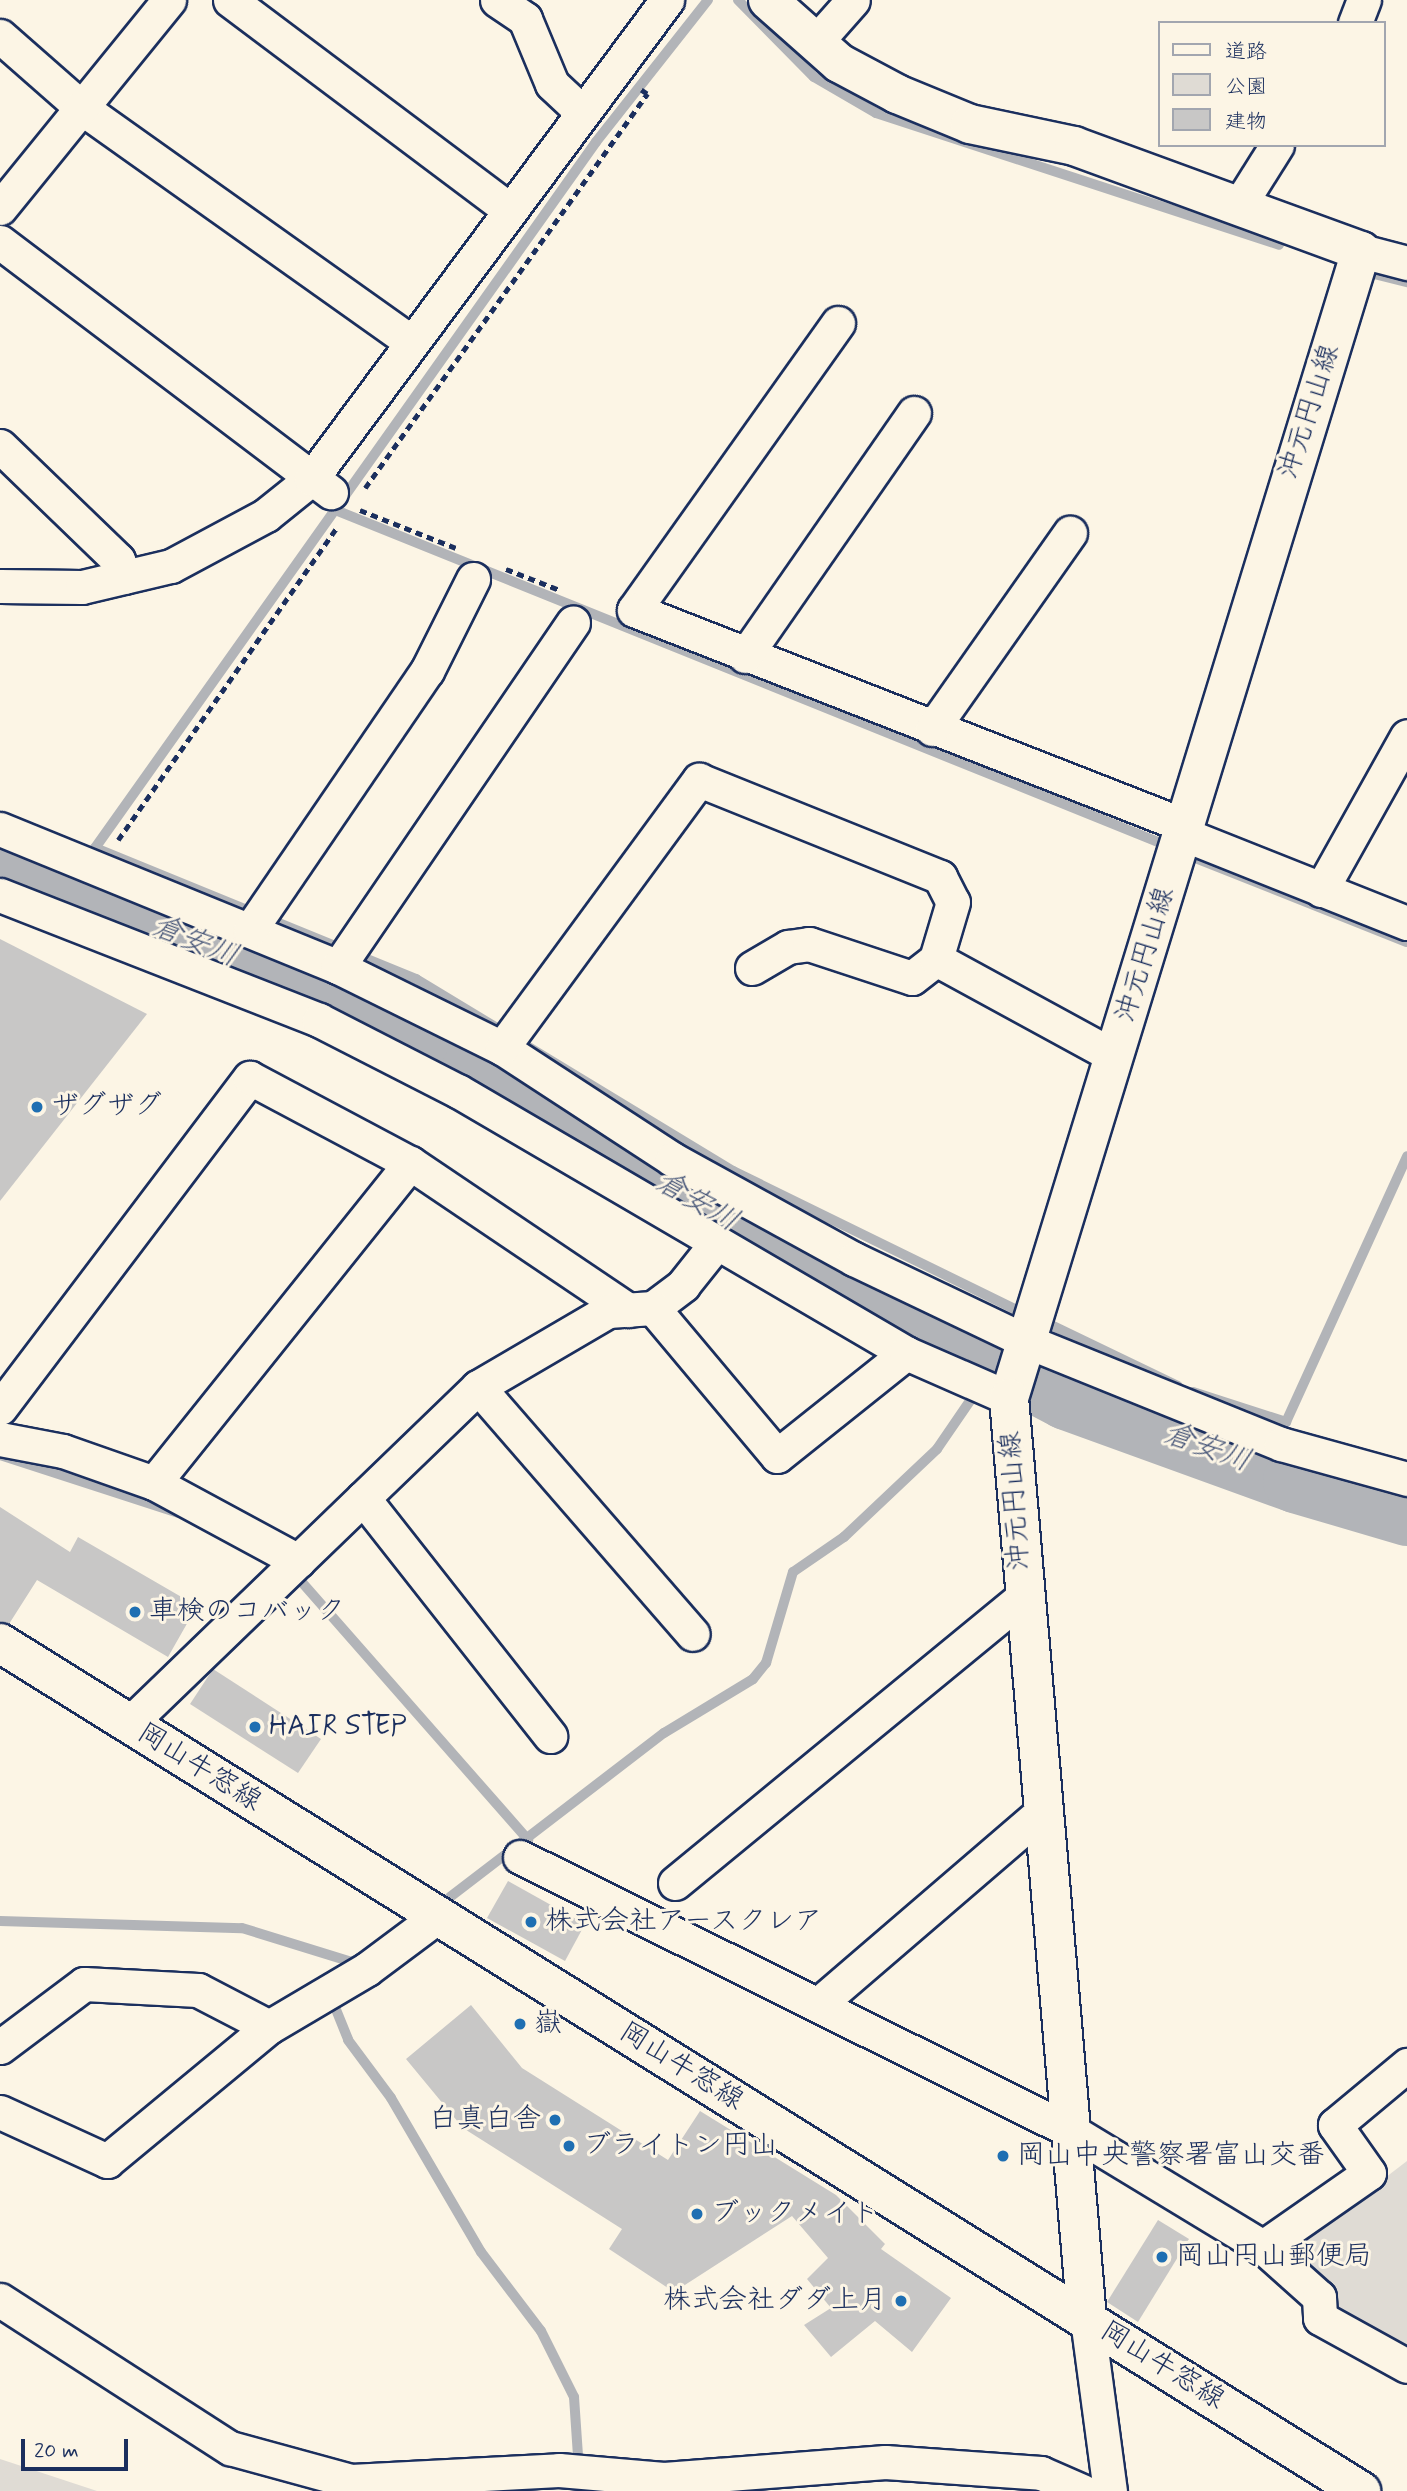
<!DOCTYPE html>
<html>
<head>
<meta charset="utf-8">
<style>
  body { margin:0 }
  #map { position:relative; width:1407px; height:2491px; overflow:hidden; background:#fcf5e5; font-family:Mynerve,"Klee One",sans-serif }
  div>[style] { position:absolute }
  .green>* { inset:0; background:#dfdbd4 }
  .stream>* { height:10px; margin:-5px; padding:0 5px; transform-origin:5px; border-radius:5px; background:#b2b4b8 }
  .river>* { height:65px; margin:-32.5px; padding:0 32.5px; transform-origin:32.5px; border-radius:32.5px; background:#b2b4b8 }
  .building>* { inset:0; background:#c8c7c6 }
  .path>* { height:4.5px; margin-top:-2.25px; transform-origin:0; background:repeating-linear-gradient(90deg,#1b2f5e 0 7px,transparent 0 12px) }
  .roads { filter:drop-shadow(2px 0 #1b2f5e) drop-shadow(-2px 0 #1b2f5e) drop-shadow(0 2px #1b2f5e) drop-shadow(0 -2px #1b2f5e) }
  .minor>* { height:33px; margin:-16.5px; padding:0 16.5px; transform-origin:16.5px; border-radius:16.5px; background:#fcf5e5 }
  .secondary>* { height:38px; margin:-19px; padding:0 19px; transform-origin:19px; border-radius:19px; background:#fcf5e5 }
  .primary>* { height:38px; margin:-19px; padding:0 19px; transform-origin:19px; border-radius:19px; background:#fcf5e5 }
  .dots>* { width:19px; height:19px; translate:-50% -50%; box-sizing:border-box; border:4px solid #fcf5e5; border-radius:50% }
  span { translate:-50% -50%; white-space:nowrap; text-align:center; line-height:1.15; -webkit-text-stroke:6px #fcf5e5; paint-order:stroke }
  .street-label { font-size:28px; color:#1b2f5e }
  .poi-label { font-size:28px; color:#1b2f5e }
  .left { translate:0 -50%; text-align:left }
  .right { translate:-100% -50%; text-align:right }
  .water-label { font-size:30px; color:#485779; font-style:italic }
  .legend { position:absolute; left:1158px; top:21px; width:228px; height:126px; box-sizing:border-box; background:#fcf5e5; border:2px solid #a2a6af; margin:0; padding:9px 12px; list-style:none; font-size:21px; color:#1b2f5e }
  .legend li { display:flex; align-items:center; gap:14px; height:35px }
  .legend b { width:35px; border:2px solid #a2a6af }
  .scale { position:absolute; left:21px; top:2439px; width:107px; height:32px; box-sizing:border-box; border:4px solid #1b2f5e; border-top:0; padding-left:9px; font-size:21px; line-height:24px; white-space:nowrap; color:#1b2f5e; -webkit-text-stroke:5px #fcf5e5; paint-order:stroke }
</style>
</head>
<body>
<div id="map">
  <div class="green">
    <i style="clip-path:polygon(1407px 2161px,1407px 2345px,1333px 2305px,1283px 2256px)"></i>
    <i style="clip-path:polygon(0 2459px,97px 2491px,0 2491px)"></i>
  </div>
  <div class="stream">
    <i style="left:708px;top:0;width:181px;rotate:128.3deg"></i>
    <i style="left:596px;top:142px;width:866px;rotate:125.36deg"></i>
    <i style="left:95px;top:848px;width:347px;rotate:22.2deg"></i>
    <i style="left:416px;top:979px;width:371px;rotate:31.2deg"></i>
    <i style="left:733px;top:1171px;width:312px;rotate:26.1deg"></i>
    <i style="left:738px;top:0;width:108px;rotate:45.4deg"></i>
    <i style="left:814px;top:77px;width:72px;rotate:30.1deg"></i>
    <i style="left:876px;top:113px;width:424px;rotate:18.1deg"></i>
    <i style="left:1374px;top:274px;width:34px;rotate:14deg"></i>
    <i style="left:333px;top:509px;width:890px;rotate:21.98deg"></i>
    <i style="left:1193px;top:857px;width:230px;rotate:21.7deg"></i>
    <i style="left:1049px;top:1324px;width:143px;rotate:25.7deg"></i>
    <i style="left:983px;top:1370px;width:10px;rotate:-73deg"></i>
    <i style="left:1193px;top:1392px;width:98px;rotate:17.9deg"></i>
    <i style="left:1286px;top:1422px;width:292px;rotate:-65.5deg"></i>
    <i style="left:0;top:1455px;width:187px;rotate:18deg"></i>
    <i style="left:292px;top:1571px;width:358px;rotate:48.7deg"></i>
    <i style="left:450px;top:1897px;width:270px;rotate:-37.5deg"></i>
    <i style="left:664px;top:1733px;width:104px;rotate:-31.2deg"></i>
    <i style="left:753px;top:1679px;width:21px;rotate:-51deg"></i>
    <i style="left:766px;top:1663px;width:95px;rotate:-73.5deg"></i>
    <i style="left:793px;top:1572px;width:62px;rotate:-34.5deg"></i>
    <i style="left:844px;top:1537px;width:128px;rotate:-43.4deg"></i>
    <i style="left:937px;top:1449px;width:65px;rotate:-55.6deg"></i>
    <i style="left:0;top:1921px;width:242px;rotate:1.7deg"></i>
    <i style="left:242px;top:1928px;width:115px;rotate:17.2deg"></i>
    <i style="left:352px;top:1962px;width:7px;rotate:-27deg"></i>
    <i style="left:335px;top:2007px;width:35px;rotate:68deg"></i>
    <i style="left:348px;top:2040px;width:72px;rotate:53.4deg"></i>
    <i style="left:391px;top:2098px;width:178px;rotate:59.7deg"></i>
    <i style="left:481px;top:2252px;width:99px;rotate:52.8deg"></i>
    <i style="left:541px;top:2331px;width:74px;rotate:63.4deg"></i>
    <i style="left:574px;top:2397px;width:58px;rotate:86.1deg"></i>
  </div>
  <div class="river">
    <i style="left:0;top:863px;width:283px;rotate:22.2deg"></i>
    <i style="left:262px;top:970px;width:234px;rotate:25deg"></i>
    <i style="left:474px;top:1069px;width:267px;rotate:31.1deg"></i>
    <i style="left:703px;top:1207px;width:410px;rotate:27.6deg"></i>
    <i style="left:1066px;top:1397px;width:244px;rotate:19.9deg"></i>
    <i style="left:1295px;top:1480px;width:117px;rotate:16.4deg"></i>
  </div>
  <div class="building">
    <i style="clip-path:polygon(0 939px,147px 1014px,0 1201px)"></i>
    <i style="clip-path:polygon(0 1507px,70px 1552px,78px 1537px,197px 1606px,168px 1657px,37px 1580px,9px 1624px,0 1621px)"></i>
    <i style="clip-path:polygon(213px 1669px,321px 1739px,298px 1773px,190px 1704px)"></i>
    <i style="clip-path:polygon(508px 1881px,585px 1924px,565px 1961px,487px 1918px)"></i>
    <i style="clip-path:polygon(471px 2005px,522px 2068px,668px 2160px,700px 2111px,836px 2195px,885px 2244px,881px 2249px,951px 2298px,912px 2352px,875px 2321px,831px 2357px,804px 2325px,831px 2308px,807px 2279px,828px 2258px,792px 2216px,674px 2292px,609px 2249px,622px 2229px,463px 2128px,406px 2059px)"></i>
    <i style="clip-path:polygon(1158px 2220px,1189px 2239px,1138px 2322px,1107px 2302px)"></i>
  </div>
  <div class="path">
    <i style="left:365px;top:488px;width:485px;rotate:-54.4deg"></i>
    <i style="left:647px;top:94px;width:7px;rotate:-146deg"></i>
    <i style="left:360px;top:510px;width:103px;rotate:21.6deg"></i>
    <i style="left:506px;top:569px;width:58px;rotate:21.3deg"></i>
    <i style="left:118px;top:840px;width:383px;rotate:-55deg"></i>
  </div>
  <div class="roads">
    <div class="minor">
      <i style="left:230px;top:0;width:346px;rotate:36.9deg"></i>
      <i style="left:497px;top:0;width:34px;rotate:34deg"></i>
      <i style="left:525px;top:19px;width:70px;rotate:67.4deg"></i>
      <i style="left:552px;top:84px;width:41px;rotate:43deg"></i>
      <i style="left:1355px;top:23px;width:25px;rotate:-69deg"></i>
      <i style="left:0;top:36px;width:109px;rotate:41.3deg"></i>
      <i style="left:82px;top:108px;width:404px;rotate:35.4deg"></i>
      <i style="left:815px;top:43px;width:57px;rotate:-48.5deg"></i>
      <i style="left:1238px;top:207px;width:73px;rotate:-57.8deg"></i>
      <i style="left:0;top:208px;width:268px;rotate:-50.9deg"></i>
      <i style="left:0;top:242px;width:415px;rotate:37.1deg"></i>
      <i style="left:1361px;top:251px;width:48px;rotate:14.6deg"></i>
      <i style="left:838px;top:323px;width:352px;rotate:125.4deg"></i>
      <i style="left:634px;top:610px;width:593px;rotate:21.37deg"></i>
      <i style="left:0;top:446px;width:164px;rotate:44deg"></i>
      <i style="left:118px;top:560px;width:18px;rotate:68deg"></i>
      <i style="left:0;top:586px;width:82px;rotate:0.7deg"></i>
      <i style="left:82px;top:587px;width:91px;rotate:-13.3deg"></i>
      <i style="left:171px;top:566px;width:108px;rotate:-28.2deg"></i>
      <i style="left:266px;top:515px;width:58px;rotate:-38.7deg"></i>
      <i style="left:311px;top:479px;width:597px;rotate:-53.38deg"></i>
      <i style="left:745px;top:656px;width:296px;rotate:-55.2deg"></i>
      <i style="left:932px;top:729px;width:240px;rotate:-54.9deg"></i>
      <i style="left:0;top:829px;width:365px;rotate:22.2deg"></i>
      <i style="left:338px;top:967px;width:183px;rotate:26.3deg"></i>
      <i style="left:502px;top:1048px;width:203px;rotate:33.1deg"></i>
      <i style="left:672px;top:1159px;width:208px;rotate:28.8deg"></i>
      <i style="left:854px;top:1259px;width:191px;rotate:25.5deg"></i>
      <i style="left:1026px;top:1341px;width:275px;rotate:22deg"></i>
      <i style="left:1281px;top:1444px;width:131px;rotate:15.5deg"></i>
      <i style="left:1183px;top:834px;width:241px;rotate:21.7deg"></i>
      <i style="left:1321px;top:890px;width:176px;rotate:-60.8deg"></i>
      <i style="left:0;top:895px;width:343px;rotate:21.4deg"></i>
      <i style="left:319px;top:1020px;width:156px;rotate:27.1deg"></i>
      <i style="left:458px;top:1091px;width:519px;rotate:30.32deg"></i>
      <i style="left:250px;top:930px;width:314px;rotate:-55.7deg"></i>
      <i style="left:427px;top:671px;width:103px;rotate:-63.4deg"></i>
      <i style="left:338px;top:967px;width:417px;rotate:-55.7deg"></i>
      <i style="left:752px;top:968px;width:42px;rotate:-30.3deg"></i>
      <i style="left:788px;top:947px;width:21px;rotate:-8deg"></i>
      <i style="left:809px;top:944px;width:108px;rotate:18.3deg"></i>
      <i style="left:912px;top:978px;width:31px;rotate:-38deg"></i>
      <i style="left:502px;top:1048px;width:333px;rotate:-53.7deg"></i>
      <i style="left:699px;top:780px;width:260px;rotate:21.9deg"></i>
      <i style="left:940px;top:877px;width:28px;rotate:63deg"></i>
      <i style="left:953px;top:902px;width:59px;rotate:106.6deg"></i>
      <i style="left:936px;top:959px;width:203px;rotate:28.6deg"></i>
      <i style="left:653px;top:1308px;width:38px;rotate:-37deg"></i>
      <i style="left:683px;top:1285px;width:50px;rotate:-51.5deg"></i>
      <i style="left:478px;top:1387px;width:327px;rotate:49deg"></i>
      <i style="left:0;top:1408px;width:414px;rotate:-52.9deg"></i>
      <i style="left:250px;top:1078px;width:181px;rotate:28deg"></i>
      <i style="left:410px;top:1163px;width:263px;rotate:34deg"></i>
      <i style="left:0;top:1439px;width:64px;rotate:10.8deg"></i>
      <i style="left:63px;top:1451px;width:96px;rotate:19.4deg"></i>
      <i style="left:154px;top:1483px;width:164px;rotate:28.4deg"></i>
      <i style="left:154px;top:1483px;width:410px;rotate:-51.3deg"></i>
      <i style="left:363px;top:1498px;width:303px;rotate:51.8deg"></i>
      <i style="left:129px;top:1724px;width:485px;rotate:-44deg"></i>
      <i style="left:478px;top:1387px;width:151px;rotate:-30.3deg"></i>
      <i style="left:608px;top:1311px;width:45px;rotate:-3.8deg"></i>
      <i style="left:653px;top:1308px;width:193px;rotate:50deg"></i>
      <i style="left:777px;top:1456px;width:165px;rotate:-38.6deg"></i>
      <i style="left:906px;top:1353px;width:112px;rotate:23.6deg"></i>
      <i style="left:520px;top:1857px;width:618px;rotate:26.44deg"></i>
      <i style="left:1073px;top:2132px;width:222px;rotate:31.2deg"></i>
      <i style="left:1263px;top:2247px;width:75px;rotate:41.8deg"></i>
      <i style="left:1319px;top:2297px;width:21px;rotate:87deg"></i>
      <i style="left:1320px;top:2318px;width:99px;rotate:28.9deg"></i>
      <i style="left:675px;top:1883px;width:450px;rotate:-39.4deg"></i>
      <i style="left:821px;top:2002px;width:293px;rotate:-40.7deg"></i>
      <i style="left:0;top:2047px;width:105px;rotate:-36.9deg"></i>
      <i style="left:84px;top:1984px;width:114px;rotate:3deg"></i>
      <i style="left:198px;top:1990px;width:80px;rotate:27.5deg"></i>
      <i style="left:0;top:2112px;width:118px;rotate:24.6deg"></i>
      <i style="left:107px;top:2161px;width:210px;rotate:-39.6deg"></i>
      <i style="left:269px;top:2027px;width:114px;rotate:-30.6deg"></i>
      <i style="left:367px;top:1969px;width:89px;rotate:-36.7deg"></i>
      <i style="left:1263px;top:2247px;width:129px;rotate:-34.9deg"></i>
      <i style="left:1369px;top:2173px;width:59px;rotate:-125.3deg"></i>
      <i style="left:1335px;top:2125px;width:94px;rotate:-39.8deg"></i>
      <i style="left:0;top:2300px;width:274px;rotate:32.8deg"></i>
      <i style="left:230px;top:2448px;width:125px;rotate:15.3deg"></i>
      <i style="left:351px;top:2481px;width:208px;rotate:-3deg"></i>
      <i style="left:559px;top:2470px;width:105px;rotate:4.9deg"></i>
      <i style="left:664px;top:2479px;width:222px;rotate:-4.4deg"></i>
      <i style="left:885px;top:2462px;width:156px;rotate:4deg"></i>
      <i style="left:1041px;top:2473px;width:45px;rotate:23.7deg"></i>
      <i style="left:1087px;top:2319px;width:174px;rotate:82.4deg"></i>
    </div>
    <div class="secondary">
      <i style="left:768px;top:0;width:95px;rotate:41.6deg"></i>
      <i style="left:839px;top:63px;width:66px;rotate:28.1deg"></i>
      <i style="left:897px;top:94px;width:79px;rotate:22.3deg"></i>
      <i style="left:970px;top:124px;width:106px;rotate:11.9deg"></i>
      <i style="left:1074px;top:146px;width:306px;rotate:20.1deg"></i>
      <i style="left:1361px;top:251px;width:1200px;rotate:107.06deg"></i>
      <i style="left:1009px;top:1398px;width:924px;rotate:85.16deg"></i>
    </div>
    <div class="primary">
      <i style="left:0;top:1643px;width:1604px;rotate:31.93deg"></i>
    </div>
  </div>
  <div class="dots">
    <i style="left:37px;top:1107px;background:#1f6fb2"></i>
    <i style="left:135px;top:1612px;background:#1f6fb2"></i>
    <i style="left:255px;top:1727px;background:#1f6fb2"></i>
    <i style="left:531px;top:1922px;background:#1f6fb2"></i>
    <i style="left:520px;top:2024px;background:#1f6fb2"></i>
    <i style="left:555px;top:2120px;background:#1f6fb2"></i>
    <i style="left:569px;top:2146px;background:#1f6fb2"></i>
    <i style="left:1003px;top:2156px;background:#1f6fb2"></i>
    <i style="left:697px;top:2214px;background:#1f6fb2"></i>
    <i style="left:1162px;top:2257px;background:#1f6fb2"></i>
    <i style="left:901px;top:2301px;background:#1f6fb2"></i>
  </div>
  <div class="street-label">
    <span style="left:1310px;top:412px;rotate:-72deg">沖元円山線</span>
    <span style="left:1146px;top:955px;rotate:-73deg">沖元円山線</span>
    <span style="left:1016px;top:1501px;rotate:-94deg">沖元円山線</span>
    <span style="left:199px;top:1768px;rotate:32deg">岡山牛窓線</span>
    <span style="left:681px;top:2067px;rotate:32deg">岡山牛窓線</span>
    <span style="left:1162px;top:2366px;rotate:32deg">岡山牛窓線</span>
  </div>
  <div class="poi-label">
    <span class="left" style="left:51px;top:1107px">ザグザグ</span>
    <span class="left" style="left:149px;top:1612px">車検のコバック</span>
    <span class="left" style="left:269px;top:1727px">HAIR STEP</span>
    <span class="left" style="left:545px;top:1922px">株式会社アースクレア</span>
    <span class="left" style="left:534px;top:2024px">嶽</span>
    <span class="right" style="left:541px;top:2120px">白真白舎</span>
    <span class="left" style="left:583px;top:2146px">ブライトン円山</span>
    <span class="left" style="left:1017px;top:2156px">岡山中央警察署富山交番</span>
    <span class="left" style="left:711px;top:2214px">ブックメイト</span>
    <span class="left" style="left:1176px;top:2257px">岡山円山郵便局</span>
    <span class="right" style="left:887px;top:2301px">株式会社ダダ上月</span>
  </div>
  <div class="water-label">
    <span style="left:195px;top:942px;rotate:22deg">倉安川</span>
    <span style="left:697px;top:1202px;rotate:30deg">倉安川</span>
    <span style="left:1207px;top:1448px;rotate:20deg">倉安川</span>
  </div>
  <ul class="legend">
  <li><b style="height:9px;background:#fcf5e5"></b>道路</li>
  <li><b style="height:19px;background:#dfdbd4"></b>公園</li>
  <li><b style="height:19px;background:#c8c7c6"></b>建物</li>
  </ul>
  <div class="scale">20 m</div>
</div>
</body>
</html>
